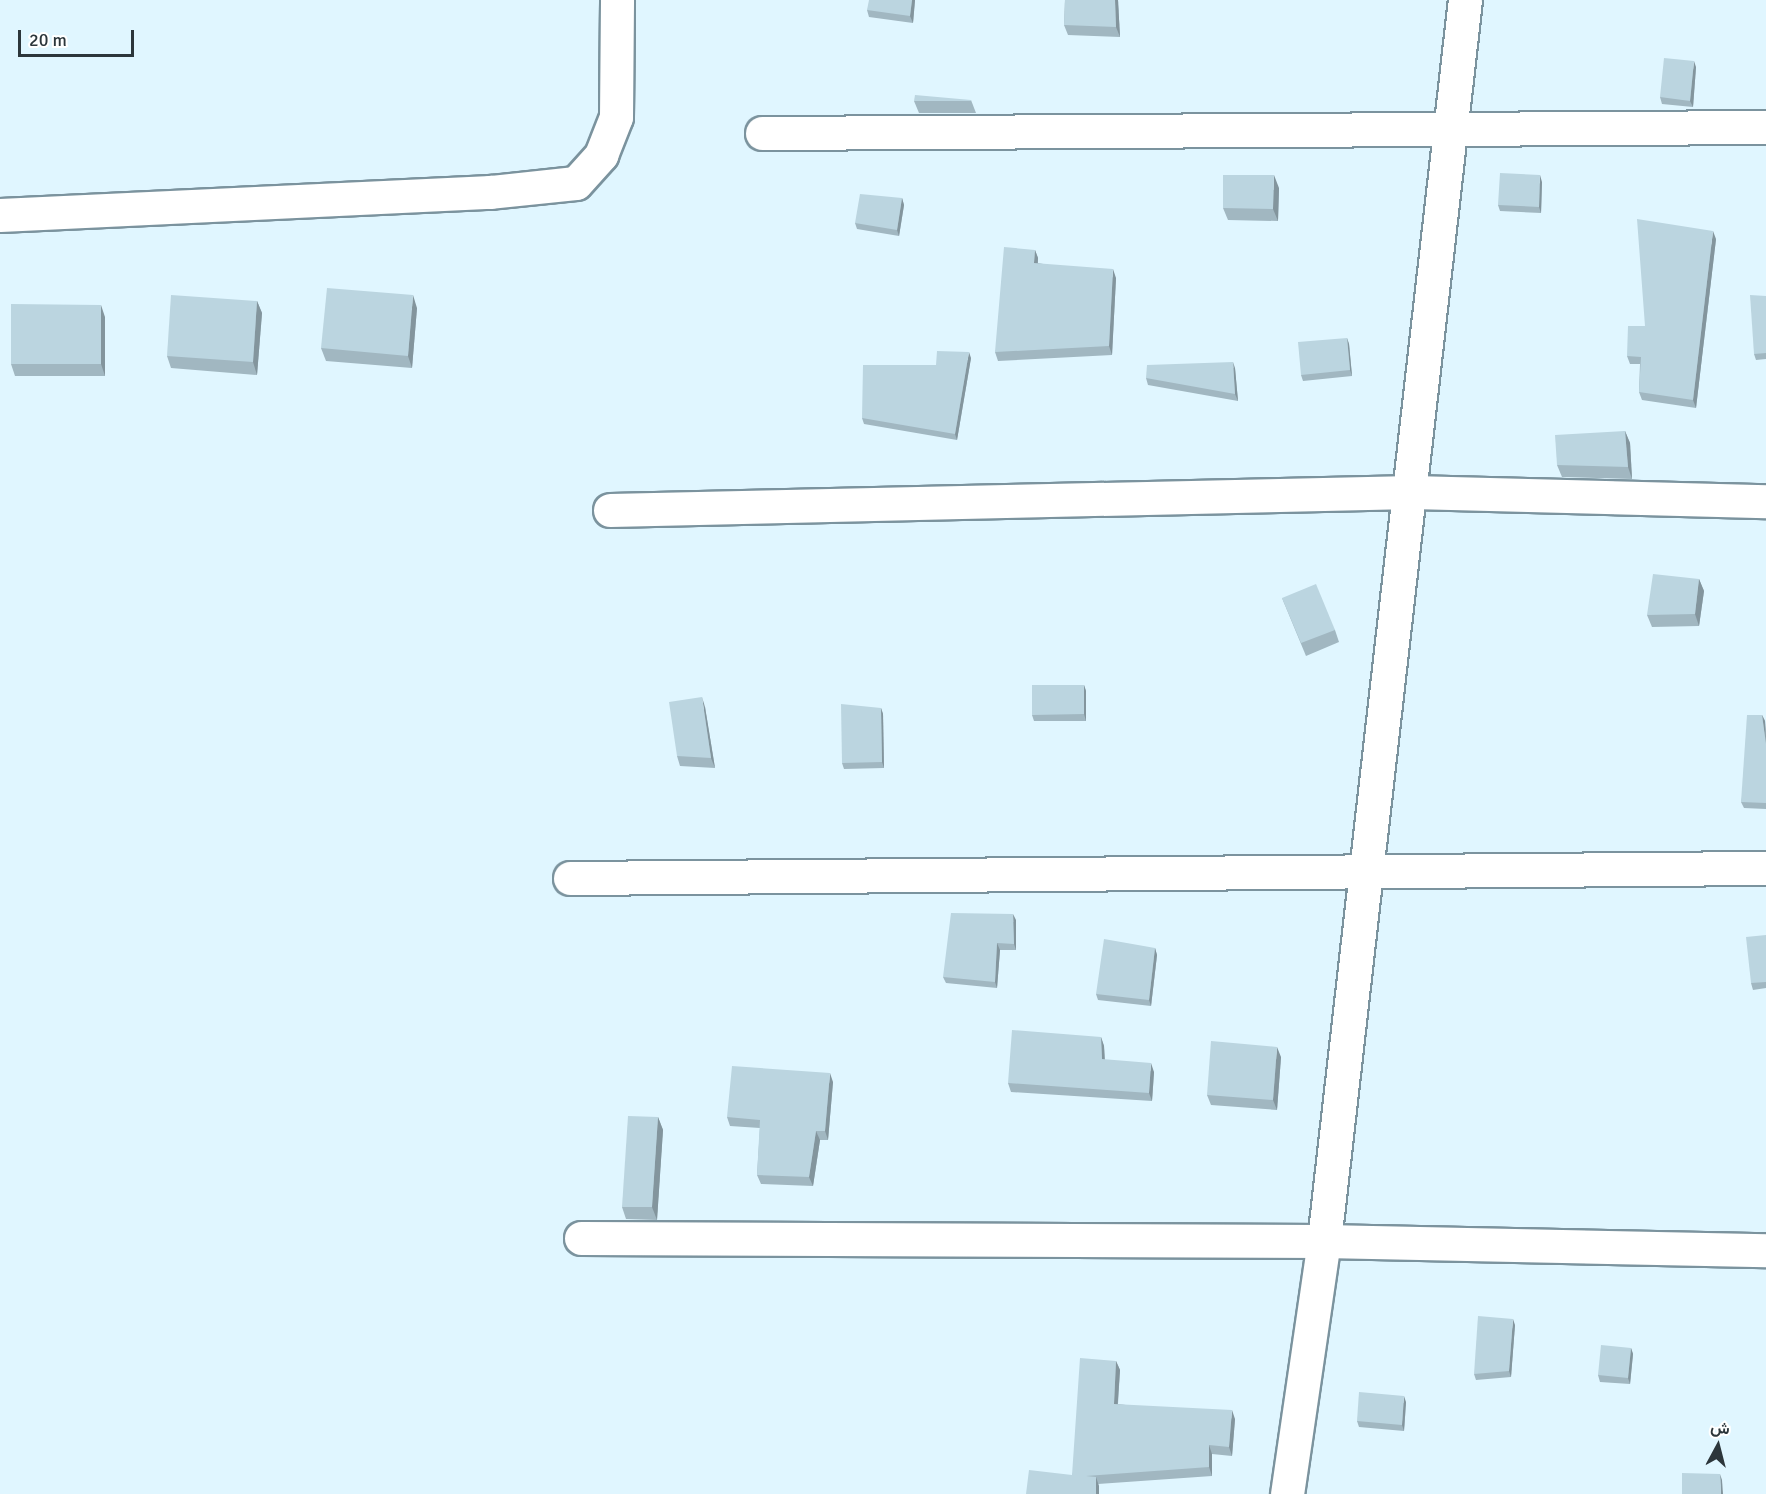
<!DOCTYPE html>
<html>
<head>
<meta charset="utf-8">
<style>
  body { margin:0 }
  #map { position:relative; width:1766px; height:1494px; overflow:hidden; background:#e0f6ff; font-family:Signika,Vazirmatn,sans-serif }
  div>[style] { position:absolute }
  .roads { filter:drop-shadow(2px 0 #7b939e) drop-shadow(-2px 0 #7b939e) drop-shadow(0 2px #7b939e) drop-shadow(0 -2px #7b939e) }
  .street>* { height:33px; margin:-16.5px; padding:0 16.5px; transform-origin:16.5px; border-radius:16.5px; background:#fff }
  .wall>* { inset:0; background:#a1b7c1 }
  .shaded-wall>* { inset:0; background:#83959d }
  .building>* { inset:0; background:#bbd5e0 }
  span { translate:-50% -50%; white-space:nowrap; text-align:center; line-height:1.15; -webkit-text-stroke:5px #fff; paint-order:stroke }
  .north { position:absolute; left:1688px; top:1416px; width:60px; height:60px; -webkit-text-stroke:4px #fff; paint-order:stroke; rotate:7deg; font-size:16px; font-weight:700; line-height:24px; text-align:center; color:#2c363b }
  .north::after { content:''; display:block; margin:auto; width:21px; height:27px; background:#2c363b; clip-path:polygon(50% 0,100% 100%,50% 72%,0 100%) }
  .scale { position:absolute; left:18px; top:30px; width:116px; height:27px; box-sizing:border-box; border:3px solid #2c363b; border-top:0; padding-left:8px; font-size:18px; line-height:21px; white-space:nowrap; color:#2c363b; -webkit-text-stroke:4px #fff; paint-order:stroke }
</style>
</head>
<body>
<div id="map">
  <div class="roads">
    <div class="street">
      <i style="left:762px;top:133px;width:1004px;rotate:-0.34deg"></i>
      <i style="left:0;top:215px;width:491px;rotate:-2.7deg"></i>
      <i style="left:490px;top:192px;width:86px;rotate:-6deg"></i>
      <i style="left:576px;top:183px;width:38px;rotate:-48deg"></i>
      <i style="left:601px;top:155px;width:41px;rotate:-68.5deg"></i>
      <i style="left:616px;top:117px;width:117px;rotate:-89.5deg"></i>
      <i style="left:610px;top:510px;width:802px;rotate:-1.29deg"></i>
      <i style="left:1412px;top:492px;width:354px;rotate:1.5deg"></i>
      <i style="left:570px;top:878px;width:1196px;rotate:-0.48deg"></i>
      <i style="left:581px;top:1238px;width:743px;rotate:0.23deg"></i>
      <i style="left:1324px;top:1241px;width:442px;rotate:1.2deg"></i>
      <i style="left:1287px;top:1494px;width:256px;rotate:-81.7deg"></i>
      <i style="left:1324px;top:1241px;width:1249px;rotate:-83.52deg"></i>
    </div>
  </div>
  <div class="wall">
    <i style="clip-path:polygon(915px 0,913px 23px,869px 17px,867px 10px)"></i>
    <i style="clip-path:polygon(1065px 0,1118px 0,1120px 37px,1068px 35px,1064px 25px)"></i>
    <i style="clip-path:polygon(1696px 67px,1693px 107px,1662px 104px,1660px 97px)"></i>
    <i style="clip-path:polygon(971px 100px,976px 113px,919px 113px,914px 101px)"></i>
    <i style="clip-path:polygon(1542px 182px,1541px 213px,1500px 211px,1498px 205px)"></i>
    <i style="clip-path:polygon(1279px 188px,1278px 221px,1228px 220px,1223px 208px)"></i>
    <i style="clip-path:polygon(902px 198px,904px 205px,899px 236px,857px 229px,855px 223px)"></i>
    <i style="clip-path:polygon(1716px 239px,1696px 408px,1642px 400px,1639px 392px,1640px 364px,1630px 364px,1627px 356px,1645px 326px)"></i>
    <i style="clip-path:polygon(1035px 250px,1038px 258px,1038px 263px,1116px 278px,1112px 355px,998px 361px,995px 352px)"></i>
    <i style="clip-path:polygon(1766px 296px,1766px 359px,1756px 360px,1754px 354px)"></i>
    <i style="clip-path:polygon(257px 301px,262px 313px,257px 375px,171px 368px,167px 356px)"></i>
    <i style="clip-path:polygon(417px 308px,412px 368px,326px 361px,321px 348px)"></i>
    <i style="clip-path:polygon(105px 317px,105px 376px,15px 376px,11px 364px)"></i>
    <i style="clip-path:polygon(1347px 338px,1349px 344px,1352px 376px,1303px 381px,1301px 375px)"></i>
    <i style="clip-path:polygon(971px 358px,957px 440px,864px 424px,862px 418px)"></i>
    <i style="clip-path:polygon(1235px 368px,1238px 401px,1148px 385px,1146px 378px)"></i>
    <i style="clip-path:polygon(1625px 431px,1630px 443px,1632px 479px,1562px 477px,1557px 465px)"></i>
    <i style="clip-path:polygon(1699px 579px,1704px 591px,1699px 626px,1652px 627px,1647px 615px)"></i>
    <i style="clip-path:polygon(1282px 598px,1335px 630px,1339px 642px,1306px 656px)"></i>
    <i style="clip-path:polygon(1084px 685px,1086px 691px,1086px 721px,1034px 721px,1032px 715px)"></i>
    <i style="clip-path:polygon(705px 707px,715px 768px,680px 766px,677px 756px)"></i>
    <i style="clip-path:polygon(881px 708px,883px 714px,884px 768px,844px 769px,842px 763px)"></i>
    <i style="clip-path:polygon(1762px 715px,1765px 721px,1766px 731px,1766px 809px,1744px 808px,1741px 802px)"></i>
    <i style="clip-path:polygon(1016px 920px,1016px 950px,1000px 950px,997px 988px,946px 983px,943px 977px)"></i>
    <i style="clip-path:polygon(1766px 935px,1766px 988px,1753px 990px,1751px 983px)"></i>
    <i style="clip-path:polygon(1155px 948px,1157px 955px,1151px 1006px,1098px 1000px,1096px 994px)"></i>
    <i style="clip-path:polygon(1101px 1037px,1104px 1046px,1105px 1060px,1154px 1072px,1152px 1101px,1011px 1092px,1008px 1083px)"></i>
    <i style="clip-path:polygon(1281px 1057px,1277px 1110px,1211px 1105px,1207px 1095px)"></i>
    <i style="clip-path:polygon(833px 1082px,828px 1140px,820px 1140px,813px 1186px,761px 1184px,757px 1175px,760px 1128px,730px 1126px,727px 1117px)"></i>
    <i style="clip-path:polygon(658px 1117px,663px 1130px,657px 1220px,626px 1219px,622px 1207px)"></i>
    <i style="clip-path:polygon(1515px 1325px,1511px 1377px,1476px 1380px,1474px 1374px)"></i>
    <i style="clip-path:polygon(1631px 1348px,1633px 1354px,1630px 1384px,1600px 1382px,1598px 1375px)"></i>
    <i style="clip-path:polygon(1116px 1361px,1120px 1370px,1118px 1404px,1235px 1419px,1232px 1456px,1212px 1454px,1212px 1476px,1098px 1484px,1099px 1486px,1072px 1475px)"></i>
    <i style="clip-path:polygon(1406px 1402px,1404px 1431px,1359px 1427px,1357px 1421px)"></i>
  </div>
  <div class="shaded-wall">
    <i style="clip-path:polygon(912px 0,915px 0,913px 23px,910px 16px)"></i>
    <i style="clip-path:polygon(1115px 0,1118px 0,1120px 37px,1116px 27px)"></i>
    <i style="clip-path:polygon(1694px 61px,1696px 67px,1693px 107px,1690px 101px)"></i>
    <i style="clip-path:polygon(1274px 175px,1279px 188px,1278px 221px,1273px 209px)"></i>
    <i style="clip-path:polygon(1540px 175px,1542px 182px,1541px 213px,1539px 207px)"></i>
    <i style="clip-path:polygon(902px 198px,904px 205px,899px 236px,897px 230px)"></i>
    <i style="clip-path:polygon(1713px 231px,1716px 239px,1696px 408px,1693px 400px)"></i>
    <i style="clip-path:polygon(1035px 250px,1038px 258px,1037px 272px,1034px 263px)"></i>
    <i style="clip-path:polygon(1113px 269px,1116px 278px,1112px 355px,1109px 346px)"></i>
    <i style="clip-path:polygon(413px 295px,417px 308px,412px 368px,408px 356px)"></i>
    <i style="clip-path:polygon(257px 301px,262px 313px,257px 375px,253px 362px)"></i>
    <i style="clip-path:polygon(101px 305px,105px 317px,105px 376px,101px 364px)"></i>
    <i style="clip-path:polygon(1347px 338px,1349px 344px,1352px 376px,1350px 370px)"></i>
    <i style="clip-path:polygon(969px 352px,971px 358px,957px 440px,955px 434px)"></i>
    <i style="clip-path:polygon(1233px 362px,1235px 368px,1238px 401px,1235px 394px)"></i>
    <i style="clip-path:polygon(1625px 431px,1630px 443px,1632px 479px,1628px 467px)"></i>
    <i style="clip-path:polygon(1699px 579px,1704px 591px,1699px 626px,1695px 614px)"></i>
    <i style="clip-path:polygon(1084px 685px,1086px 691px,1086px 721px,1084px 714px)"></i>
    <i style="clip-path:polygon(702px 697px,705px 707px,715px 768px,711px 758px)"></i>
    <i style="clip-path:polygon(881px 708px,883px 714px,884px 768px,882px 762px)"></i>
    <i style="clip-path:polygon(1762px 715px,1765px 721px,1766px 744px)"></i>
    <i style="clip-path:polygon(1013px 914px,1016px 920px,1016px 950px,1014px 944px)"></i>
    <i style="clip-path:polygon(997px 943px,1000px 950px,997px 988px,995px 982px)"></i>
    <i style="clip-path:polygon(1155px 948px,1157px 955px,1151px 1006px,1149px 1000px)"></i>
    <i style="clip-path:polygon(1101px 1037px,1104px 1046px,1105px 1068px,1102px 1059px)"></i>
    <i style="clip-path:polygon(1277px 1047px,1281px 1057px,1277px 1110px,1273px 1100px)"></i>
    <i style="clip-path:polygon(1151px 1063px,1154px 1072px,1152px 1101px,1149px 1093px)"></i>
    <i style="clip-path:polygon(830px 1073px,833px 1082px,828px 1140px,825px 1131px)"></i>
    <i style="clip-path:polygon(658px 1117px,663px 1130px,657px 1220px,652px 1207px)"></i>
    <i style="clip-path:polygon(816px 1131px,820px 1140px,813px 1186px,809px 1177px)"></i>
    <i style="clip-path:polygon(1513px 1319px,1515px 1325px,1511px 1377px,1509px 1371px)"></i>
    <i style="clip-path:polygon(1631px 1348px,1633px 1354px,1630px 1384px,1628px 1378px)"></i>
    <i style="clip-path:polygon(1116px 1361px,1120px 1370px,1117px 1413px,1114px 1404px)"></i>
    <i style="clip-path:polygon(1404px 1396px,1406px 1402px,1404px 1431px,1402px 1425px)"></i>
    <i style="clip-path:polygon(1232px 1410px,1235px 1419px,1232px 1456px,1229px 1447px)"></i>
    <i style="clip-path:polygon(1209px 1445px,1212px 1454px,1212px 1476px,1209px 1467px)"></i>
    <i style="clip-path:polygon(1720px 1474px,1722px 1480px,1723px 1494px,1721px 1494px)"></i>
    <i style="clip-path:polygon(1096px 1477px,1099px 1486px,1099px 1494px,1096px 1494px)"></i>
  </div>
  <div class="building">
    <i style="clip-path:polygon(869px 0,912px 0,910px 16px,867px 10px)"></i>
    <i style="clip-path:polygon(1065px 0,1115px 0,1116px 27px,1064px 25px)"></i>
    <i style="clip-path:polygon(1664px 58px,1694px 61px,1690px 101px,1660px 97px)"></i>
    <i style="clip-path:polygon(915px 95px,971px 100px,971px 101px,914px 101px)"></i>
    <i style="clip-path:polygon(1500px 173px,1540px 175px,1539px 207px,1498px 205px)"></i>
    <i style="clip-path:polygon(1223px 175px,1274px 175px,1273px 209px,1223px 208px)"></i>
    <i style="clip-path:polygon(860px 194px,902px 198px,897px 230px,855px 223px)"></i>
    <i style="clip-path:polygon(1637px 219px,1713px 231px,1693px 400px,1639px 392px,1641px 357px,1627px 356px,1628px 326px,1645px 326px)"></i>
    <i style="clip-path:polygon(1004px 247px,1035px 250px,1034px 263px,1113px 269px,1109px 346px,995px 352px)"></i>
    <i style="clip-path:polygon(327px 288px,413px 295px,408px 356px,321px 348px)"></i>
    <i style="clip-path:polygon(171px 295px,257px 301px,253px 362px,167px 356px)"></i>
    <i style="clip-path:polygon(1750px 295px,1766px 296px,1766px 353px,1754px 354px)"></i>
    <i style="clip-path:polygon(11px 304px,101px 305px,101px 364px,11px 364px)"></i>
    <i style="clip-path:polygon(1347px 338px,1350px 370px,1301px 375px,1298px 342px)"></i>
    <i style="clip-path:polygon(937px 351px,969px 352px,955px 434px,862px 418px,863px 365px,936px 365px)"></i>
    <i style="clip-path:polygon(1233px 362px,1235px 394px,1146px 378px,1147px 365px)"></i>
    <i style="clip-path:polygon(1625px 431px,1628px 467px,1557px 465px,1555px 435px)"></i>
    <i style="clip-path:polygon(1653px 574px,1699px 579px,1695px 614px,1647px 615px)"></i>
    <i style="clip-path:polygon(1316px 584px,1335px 630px,1301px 643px,1282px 598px)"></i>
    <i style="clip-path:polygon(1032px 685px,1084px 685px,1084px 714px,1032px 715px)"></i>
    <i style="clip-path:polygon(702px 697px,711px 758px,677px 756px,669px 702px)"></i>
    <i style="clip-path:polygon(841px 704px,881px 708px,882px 762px,842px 763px)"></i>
    <i style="clip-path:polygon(1747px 715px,1762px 715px,1766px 744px,1766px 803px,1741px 802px)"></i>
    <i style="clip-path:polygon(951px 913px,1013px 914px,1014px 944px,997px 943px,995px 982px,943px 977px)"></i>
    <i style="clip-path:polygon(1766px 935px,1766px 982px,1751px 983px,1746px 937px)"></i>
    <i style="clip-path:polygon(1104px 939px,1155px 948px,1149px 1000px,1096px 994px)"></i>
    <i style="clip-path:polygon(1012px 1030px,1101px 1037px,1102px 1059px,1151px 1063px,1149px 1093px,1008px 1083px)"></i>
    <i style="clip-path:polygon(1211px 1041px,1277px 1047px,1273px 1100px,1207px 1095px)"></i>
    <i style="clip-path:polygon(732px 1066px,830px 1073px,825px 1131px,816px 1131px,809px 1177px,757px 1175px,760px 1120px,727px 1117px)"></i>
    <i style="clip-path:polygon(628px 1116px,658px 1117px,652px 1207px,622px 1207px)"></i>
    <i style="clip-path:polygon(1478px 1316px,1513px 1319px,1509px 1371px,1474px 1374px)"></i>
    <i style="clip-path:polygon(1601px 1345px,1631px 1348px,1628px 1378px,1598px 1375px)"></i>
    <i style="clip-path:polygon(1080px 1358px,1116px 1361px,1114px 1404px,1232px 1410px,1229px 1447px,1209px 1445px,1209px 1467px,1086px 1476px,1096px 1477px,1096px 1494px,1026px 1494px,1029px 1470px,1072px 1475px)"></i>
    <i style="clip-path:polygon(1359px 1392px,1404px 1396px,1402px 1425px,1357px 1421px)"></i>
    <i style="clip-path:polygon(1682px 1473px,1720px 1474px,1721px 1494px,1682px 1494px)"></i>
  </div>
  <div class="north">ش</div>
  <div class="scale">20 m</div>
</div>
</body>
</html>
